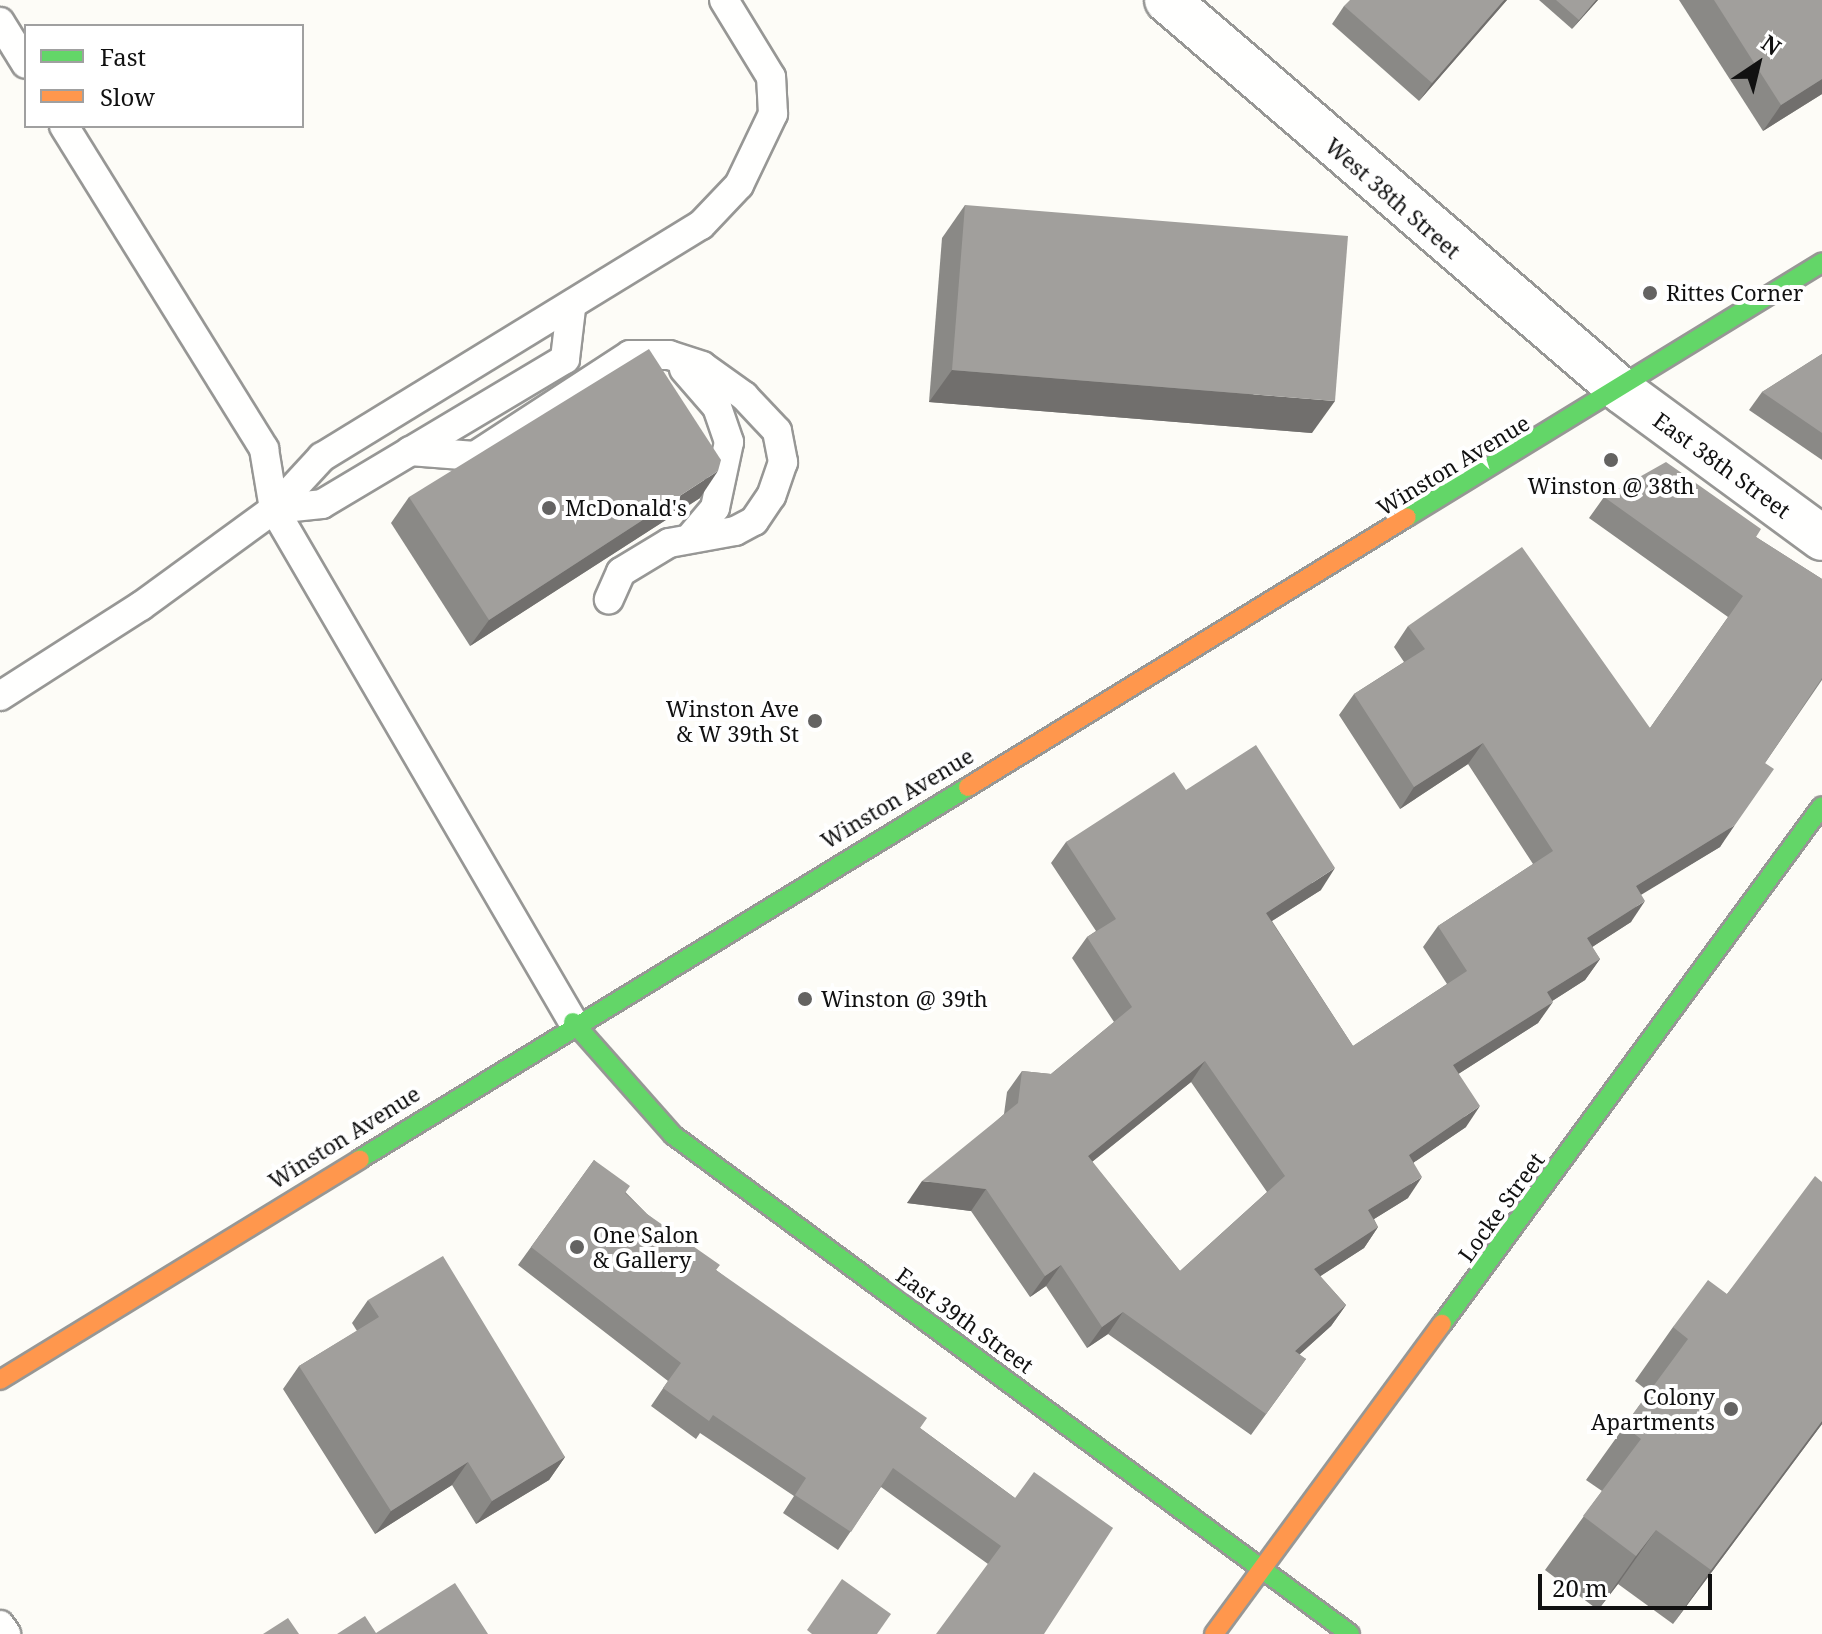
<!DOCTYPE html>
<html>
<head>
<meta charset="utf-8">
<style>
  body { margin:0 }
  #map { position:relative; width:1822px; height:1634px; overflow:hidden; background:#fdfcf7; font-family:"Noto Serif",serif }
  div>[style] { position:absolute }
  .roads { filter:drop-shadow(2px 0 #979795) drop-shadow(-2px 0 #979795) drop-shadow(0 2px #979795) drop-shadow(0 -2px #979795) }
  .lane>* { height:28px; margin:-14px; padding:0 14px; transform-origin:14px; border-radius:14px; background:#fffffe }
  .street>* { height:44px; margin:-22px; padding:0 22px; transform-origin:22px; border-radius:22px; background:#fffffe }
  .fast>* { height:18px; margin:-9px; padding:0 9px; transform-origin:9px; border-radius:9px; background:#63d668 }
  .slow>* { height:18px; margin:-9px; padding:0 9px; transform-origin:9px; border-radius:9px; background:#ff974d }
  .wall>* { inset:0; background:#8a8986 }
  .shaded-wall>* { inset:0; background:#716f6d }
  .building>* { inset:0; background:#a19f9c }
  .dots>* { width:22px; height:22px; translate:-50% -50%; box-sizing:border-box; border:4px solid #fff; border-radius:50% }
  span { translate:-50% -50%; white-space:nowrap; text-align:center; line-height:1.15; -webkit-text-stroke:8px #fff; paint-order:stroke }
  .street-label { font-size:22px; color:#111 }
  .poi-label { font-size:22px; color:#111 }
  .left { translate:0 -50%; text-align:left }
  .right { translate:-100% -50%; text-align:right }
  .legend { position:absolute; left:24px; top:24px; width:280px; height:104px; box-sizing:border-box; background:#fff; border:2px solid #a0a0a0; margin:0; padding:10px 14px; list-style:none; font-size:24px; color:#111 }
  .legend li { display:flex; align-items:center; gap:16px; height:40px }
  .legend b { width:40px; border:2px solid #a0a0a0 }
  .north { position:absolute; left:1718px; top:24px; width:80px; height:80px; -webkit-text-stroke:6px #fff; paint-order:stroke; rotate:35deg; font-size:22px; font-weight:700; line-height:32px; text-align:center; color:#111 }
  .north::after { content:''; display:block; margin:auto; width:28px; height:36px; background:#111; clip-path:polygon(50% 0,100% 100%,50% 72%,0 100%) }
  .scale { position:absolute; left:1538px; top:1574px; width:174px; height:36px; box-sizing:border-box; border:4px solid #111; border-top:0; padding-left:10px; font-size:24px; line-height:28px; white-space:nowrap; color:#111; -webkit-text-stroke:6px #fff; paint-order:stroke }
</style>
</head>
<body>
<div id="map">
  <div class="roads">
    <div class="lane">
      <i style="left:0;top:22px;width:49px;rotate:58.2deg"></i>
      <i style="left:64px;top:126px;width:380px;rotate:58.2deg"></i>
      <i style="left:264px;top:449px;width:61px;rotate:80.5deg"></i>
      <i style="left:274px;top:509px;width:594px;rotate:59.76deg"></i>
      <i style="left:684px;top:369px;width:50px;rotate:49deg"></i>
      <i style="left:717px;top:407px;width:37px;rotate:71deg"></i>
      <i style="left:729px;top:442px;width:67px;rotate:102deg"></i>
      <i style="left:715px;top:508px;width:35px;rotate:130deg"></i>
      <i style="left:410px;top:451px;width:65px;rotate:4.4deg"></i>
      <i style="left:475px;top:456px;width:185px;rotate:-33.1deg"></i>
      <i style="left:630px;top:355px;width:39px"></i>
      <i style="left:669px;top:355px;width:35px;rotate:18deg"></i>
      <i style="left:702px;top:366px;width:52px;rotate:35.5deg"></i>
      <i style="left:744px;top:396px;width:48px;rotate:46.7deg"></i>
      <i style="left:777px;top:431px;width:32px;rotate:79deg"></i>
      <i style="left:783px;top:462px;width:36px;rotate:109deg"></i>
      <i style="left:771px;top:496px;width:30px;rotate:124deg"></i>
      <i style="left:754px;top:521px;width:21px;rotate:152deg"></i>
      <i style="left:735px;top:531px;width:67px;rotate:169.7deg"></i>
      <i style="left:669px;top:543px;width:56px;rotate:148.9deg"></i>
      <i style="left:621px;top:572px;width:30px;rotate:114deg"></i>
      <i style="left:274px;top:509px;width:48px;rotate:-5.9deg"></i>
      <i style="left:322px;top:504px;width:283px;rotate:-30.8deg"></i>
      <i style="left:565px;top:359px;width:50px;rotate:-83.2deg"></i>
      <i style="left:0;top:696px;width:167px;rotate:-32.6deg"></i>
      <i style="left:141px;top:606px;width:165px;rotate:-36.1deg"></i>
      <i style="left:274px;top:509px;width:71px;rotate:-47.3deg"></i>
      <i style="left:322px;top:457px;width:444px;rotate:-31.5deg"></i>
      <i style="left:701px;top:225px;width:55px;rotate:-46.5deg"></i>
      <i style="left:739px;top:185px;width:79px;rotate:-64.4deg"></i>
      <i style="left:773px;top:114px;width:37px;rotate:-93deg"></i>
      <i style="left:771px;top:77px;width:90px;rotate:-121.4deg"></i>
      <i style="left:0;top:1625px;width:11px;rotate:56deg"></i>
    </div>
    <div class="street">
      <i style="left:1167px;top:0;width:600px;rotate:40.67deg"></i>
      <i style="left:1622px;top:391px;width:248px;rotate:36.3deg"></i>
    </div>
    <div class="fast">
      <i style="left:1407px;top:517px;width:487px;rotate:-31.5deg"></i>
      <i style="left:573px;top:1022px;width:151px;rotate:48.5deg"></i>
      <i style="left:673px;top:1135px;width:841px;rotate:36.39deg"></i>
      <i style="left:360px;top:1159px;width:713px;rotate:-31.46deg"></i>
      <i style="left:1442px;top:1324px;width:642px;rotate:-53.74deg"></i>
    </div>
    <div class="slow">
      <i style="left:968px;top:787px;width:515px;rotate:-31.59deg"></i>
      <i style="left:0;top:1380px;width:422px;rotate:-31.5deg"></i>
      <i style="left:1214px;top:1634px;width:385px;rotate:-53.7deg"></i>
    </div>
  </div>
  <div class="wall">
    <i style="clip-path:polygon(1507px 0,1419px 101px,1332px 24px,1344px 6px)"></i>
    <i style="clip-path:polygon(1539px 0,1598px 0,1572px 29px)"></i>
    <i style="clip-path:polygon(1679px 0,1822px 0,1822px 94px,1763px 131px)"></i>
    <i style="clip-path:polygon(965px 205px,1312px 433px,929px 402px,942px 238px)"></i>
    <i style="clip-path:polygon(1822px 354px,1822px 460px,1749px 410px,1762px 392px)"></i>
    <i style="clip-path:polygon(409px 497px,700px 498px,470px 646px,391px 523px)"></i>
    <i style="clip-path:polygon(evenodd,1604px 497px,1756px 537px,1822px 579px,1822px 680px,1765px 763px,1720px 847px,1641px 894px,1631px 922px,1592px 947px,1600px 959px,1585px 980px,1552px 1001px,1538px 1023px,1458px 1074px,1466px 1127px,1414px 1162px,1408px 1198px,1374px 1219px,1378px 1227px,1364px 1248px,1320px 1276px,1346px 1305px,1331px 1326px,1299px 1355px,1306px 1359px,1251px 1435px,1108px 1334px,1087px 1348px,1046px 1286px,1030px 1297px,971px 1211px,907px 1203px,1004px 1114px,1007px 1092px,1022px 1071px,1051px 1074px,1114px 1022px,1072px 958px,1087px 937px,1096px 931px,1051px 863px,1066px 842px,1186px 790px,1321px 890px,1272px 921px,1353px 1046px,1447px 984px,1423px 947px,1438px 926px,1533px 864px,1468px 764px,1400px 809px,1339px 715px,1354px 694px,1404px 662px,1394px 647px,1408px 626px,1650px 728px,1728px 617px,1589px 518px,1604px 497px,1191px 1082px,1267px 1192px,1180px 1271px,1092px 1162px,1191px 1082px)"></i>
    <i style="clip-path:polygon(594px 1160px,647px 1214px,716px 1270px,920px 1428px,1015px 1498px,1113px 1528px,988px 1564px,881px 1487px,838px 1550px,783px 1513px,794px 1496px,700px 1433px,696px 1439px,651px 1406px,668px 1381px,518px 1265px)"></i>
    <i style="clip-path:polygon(1822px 1182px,1822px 1424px,1673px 1624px,1618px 1584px,1598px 1610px,1545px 1570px,1602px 1491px,1586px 1480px,1649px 1392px,1635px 1381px,1673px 1327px,1727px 1294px)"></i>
    <i style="clip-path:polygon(368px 1300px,565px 1457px,549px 1480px,476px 1524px,452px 1485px,375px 1534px,283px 1389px,299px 1366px,357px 1331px,352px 1323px)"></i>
  </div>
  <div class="shaded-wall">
    <i style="clip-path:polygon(1504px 0,1507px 0,1419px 101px,1432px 83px)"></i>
    <i style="clip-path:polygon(1596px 0,1598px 0,1572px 29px,1579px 20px)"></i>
    <i style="clip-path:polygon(1822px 79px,1822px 94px,1763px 131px,1781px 105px)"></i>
    <i style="clip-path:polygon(952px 370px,1335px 401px,1312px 433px,929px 402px)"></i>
    <i style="clip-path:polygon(718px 471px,700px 498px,470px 646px,489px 620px)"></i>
    <i style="clip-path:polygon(1483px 743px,1468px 764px,1400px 809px,1414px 787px)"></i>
    <i style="clip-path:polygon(1735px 825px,1720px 847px,1621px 907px,1636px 886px)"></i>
    <i style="clip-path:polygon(1335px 868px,1321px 890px,1251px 934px,1266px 913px)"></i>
    <i style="clip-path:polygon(1645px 901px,1631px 922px,1572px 960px,1587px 938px)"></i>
    <i style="clip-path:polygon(1600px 959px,1585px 980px,1532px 1014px,1547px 992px)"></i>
    <i style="clip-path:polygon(1553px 1002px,1538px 1023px,1438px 1087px,1453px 1065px)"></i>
    <i style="clip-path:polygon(1205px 1061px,1191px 1082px,1073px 1177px,1088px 1156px)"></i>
    <i style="clip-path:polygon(1480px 1106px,1466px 1127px,1394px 1176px,1409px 1155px)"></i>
    <i style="clip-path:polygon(1422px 1177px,1408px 1198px,1353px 1232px,1368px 1210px)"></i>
    <i style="clip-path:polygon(922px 1181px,986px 1189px,971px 1211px,907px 1203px)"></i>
    <i style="clip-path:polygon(1378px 1227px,1364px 1248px,1299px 1290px,1314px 1269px)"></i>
    <i style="clip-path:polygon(1061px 1265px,1046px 1286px,1030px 1297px,1045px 1276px)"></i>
    <i style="clip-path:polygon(1346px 1305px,1331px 1326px,1280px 1372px,1295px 1351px)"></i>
    <i style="clip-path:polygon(1123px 1312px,1108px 1334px,1087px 1348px,1102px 1327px)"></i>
    <i style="clip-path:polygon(1822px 1421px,1822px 1424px,1673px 1624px,1711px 1570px)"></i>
    <i style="clip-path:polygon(565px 1457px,549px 1480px,476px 1524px,492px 1501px)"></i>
    <i style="clip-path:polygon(468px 1462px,452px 1485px,375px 1534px,391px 1511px)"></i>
    <i style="clip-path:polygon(1656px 1530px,1618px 1584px,1598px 1610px,1636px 1556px)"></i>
  </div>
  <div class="building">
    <i style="clip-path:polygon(1350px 0,1504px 0,1432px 83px,1344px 6px)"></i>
    <i style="clip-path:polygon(1556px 0,1596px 0,1579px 20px)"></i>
    <i style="clip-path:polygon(1714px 0,1822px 0,1822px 79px,1781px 105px)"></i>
    <i style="clip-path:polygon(965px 205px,1348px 236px,1335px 401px,952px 370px)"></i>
    <i style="clip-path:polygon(649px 349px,721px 460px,718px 471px,489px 620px,409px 497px)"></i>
    <i style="clip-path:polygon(1822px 354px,1822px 433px,1762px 392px)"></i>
    <i style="clip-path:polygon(evenodd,1666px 462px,1761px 529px,1756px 537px,1822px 579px,1822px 678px,1765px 763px,1774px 769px,1735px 825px,1636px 886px,1645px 901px,1587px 938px,1600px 959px,1547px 992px,1553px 1002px,1453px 1065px,1480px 1106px,1409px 1155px,1422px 1177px,1368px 1210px,1378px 1227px,1314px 1269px,1346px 1305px,1295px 1351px,1306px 1359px,1266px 1414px,1123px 1312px,1102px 1327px,1061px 1265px,1045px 1276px,986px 1189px,922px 1181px,1018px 1103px,1022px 1071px,1051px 1074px,1132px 1007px,1087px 937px,1116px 919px,1066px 842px,1174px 772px,1186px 790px,1256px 745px,1335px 868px,1266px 913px,1353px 1046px,1467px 971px,1438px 926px,1553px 851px,1483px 743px,1414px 787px,1354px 694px,1425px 649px,1408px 626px,1522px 547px,1650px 728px,1743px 596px,1604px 497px,1666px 462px,1205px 1061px,1285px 1176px,1180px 1271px,1088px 1156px,1205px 1061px)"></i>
    <i style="clip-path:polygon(594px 1160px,630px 1186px,625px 1193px,647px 1214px,720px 1265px,716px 1270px,927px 1418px,920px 1428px,1015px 1498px,1034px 1472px,1113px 1528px,1044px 1634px,936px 1634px,1001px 1546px,893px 1468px,851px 1532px,795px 1495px,806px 1478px,713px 1415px,709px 1421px,663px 1388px,681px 1363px,531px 1247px)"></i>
    <i style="clip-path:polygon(1815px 1176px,1822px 1182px,1822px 1421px,1711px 1570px,1656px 1530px,1636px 1556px,1583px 1516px,1641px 1439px,1624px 1426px,1688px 1339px,1673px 1327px,1708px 1280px,1727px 1294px)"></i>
    <i style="clip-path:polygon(443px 1256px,565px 1457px,492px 1501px,468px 1462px,391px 1511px,299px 1366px,379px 1317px,368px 1300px)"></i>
    <i style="clip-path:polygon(842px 1579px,891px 1614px,877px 1634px,812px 1634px,807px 1630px)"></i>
    <i style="clip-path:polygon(455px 1583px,488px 1634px,337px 1634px,365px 1616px,376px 1633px)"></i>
    <i style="clip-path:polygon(288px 1618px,299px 1634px,263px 1634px)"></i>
  </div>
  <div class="dots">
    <i style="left:1650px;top:293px;background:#646362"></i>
    <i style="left:1611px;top:460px;background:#646362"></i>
    <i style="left:549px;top:508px;background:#646362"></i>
    <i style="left:815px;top:721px;background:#646362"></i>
    <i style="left:805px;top:999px;background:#646362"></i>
    <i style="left:577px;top:1247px;background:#646362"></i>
    <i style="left:1731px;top:1409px;background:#646362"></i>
  </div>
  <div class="street-label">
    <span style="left:1393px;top:198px;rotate:41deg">West 38th Street</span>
    <span style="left:1453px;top:465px;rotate:-31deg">Winston Avenue</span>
    <span style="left:1722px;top:465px;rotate:36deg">East 38th Street</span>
    <span style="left:897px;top:798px;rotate:-31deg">Winston Avenue</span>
    <span style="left:344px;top:1137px;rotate:-32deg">Winston Avenue</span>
    <span style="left:1501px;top:1207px;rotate:-54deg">Locke Street</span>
    <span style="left:965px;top:1320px;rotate:36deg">East 39th Street</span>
  </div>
  <div class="poi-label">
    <span class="left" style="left:1666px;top:293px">Rittes Corner</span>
    <span style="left:1611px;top:486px">Winston @ 38th</span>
    <span class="left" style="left:565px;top:508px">McDonald's</span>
    <span class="right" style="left:799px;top:721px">Winston Ave<br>&amp; W 39th St</span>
    <span class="left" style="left:821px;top:999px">Winston @ 39th</span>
    <span class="left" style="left:593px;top:1247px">One Salon<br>&amp; Gallery</span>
    <span class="right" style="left:1715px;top:1409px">Colony<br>Apartments</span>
  </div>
  <ul class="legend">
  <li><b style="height:10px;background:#63d668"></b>Fast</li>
  <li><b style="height:10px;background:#ff974d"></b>Slow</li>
  </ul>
  <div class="north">N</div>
  <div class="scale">20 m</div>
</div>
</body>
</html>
